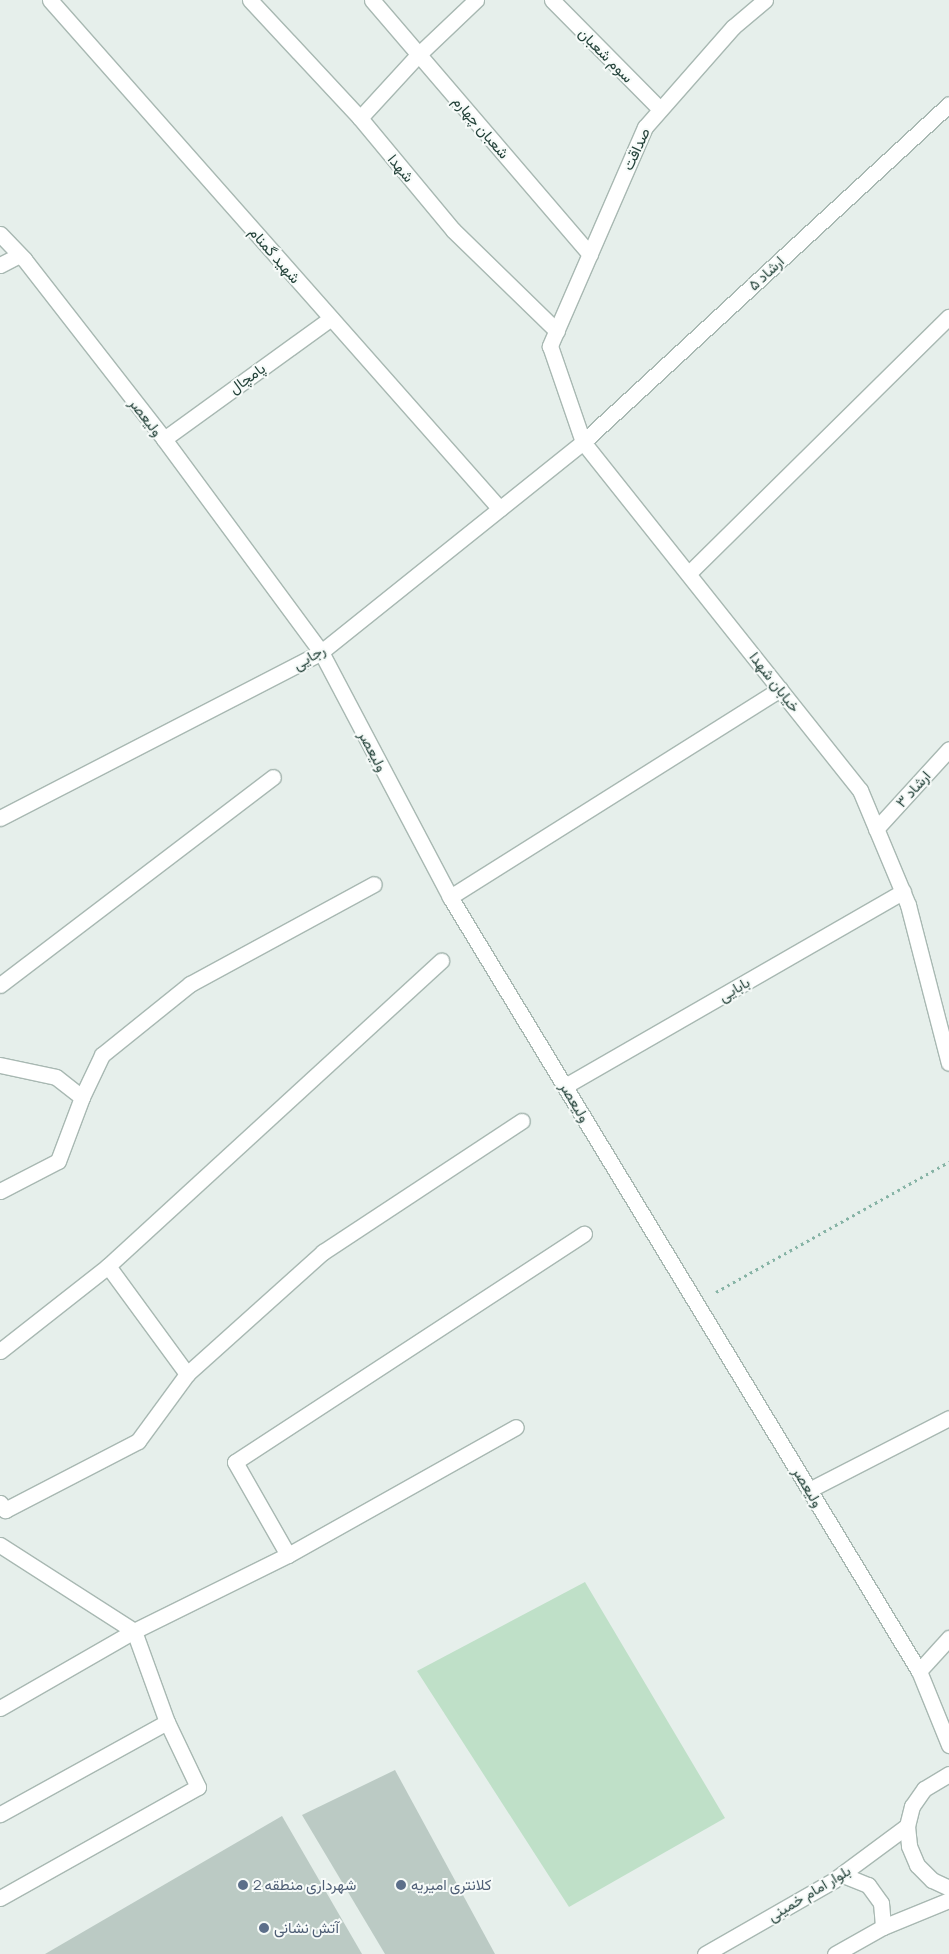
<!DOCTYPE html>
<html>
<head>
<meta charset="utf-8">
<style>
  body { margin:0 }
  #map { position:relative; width:949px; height:1954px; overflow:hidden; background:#e6efeb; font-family:Manrope,Vazirmatn,sans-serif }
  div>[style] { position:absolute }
  .green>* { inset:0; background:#bfe0c8 }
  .building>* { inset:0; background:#bbcac4 }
  .path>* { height:3px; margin-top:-1.5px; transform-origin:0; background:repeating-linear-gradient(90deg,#86b3a5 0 2.5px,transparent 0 6.5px) }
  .roads { filter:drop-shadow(1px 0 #a8b8b2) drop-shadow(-1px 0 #a8b8b2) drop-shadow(0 1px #a8b8b2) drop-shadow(0 -1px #a8b8b2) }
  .lane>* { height:15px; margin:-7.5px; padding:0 7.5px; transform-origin:7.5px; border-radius:7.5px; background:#fff }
  .street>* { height:15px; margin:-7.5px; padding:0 7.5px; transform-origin:7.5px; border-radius:7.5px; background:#fff }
  .secondary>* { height:15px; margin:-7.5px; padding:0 7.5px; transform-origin:7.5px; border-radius:7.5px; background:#fff }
  .dots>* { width:14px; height:14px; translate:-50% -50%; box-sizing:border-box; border:2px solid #f7fbf9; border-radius:50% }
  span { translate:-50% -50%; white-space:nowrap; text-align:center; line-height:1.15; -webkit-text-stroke:4px #f7fbf9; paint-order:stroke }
  .street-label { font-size:15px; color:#24423a }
  .service-label { font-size:15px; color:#4e5e75 }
  .left { translate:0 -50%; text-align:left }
</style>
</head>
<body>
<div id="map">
  <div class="green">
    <i style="clip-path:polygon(585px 1582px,725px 1818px,569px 1907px,417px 1671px)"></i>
  </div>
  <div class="building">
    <i style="clip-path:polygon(395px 1770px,495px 1954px,385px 1954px,302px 1815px)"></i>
    <i style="clip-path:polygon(282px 1816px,362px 1954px,45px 1954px)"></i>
  </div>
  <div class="path">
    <i style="left:716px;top:1292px;width:267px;rotate:-29.2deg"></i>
  </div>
  <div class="roads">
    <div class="lane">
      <i style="left:360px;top:118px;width:86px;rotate:-47.4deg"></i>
      <i style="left:418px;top:55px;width:80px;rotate:-43.5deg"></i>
      <i style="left:164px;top:439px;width:206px;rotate:-35.9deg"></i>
      <i style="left:450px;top:897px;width:390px;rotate:-32.2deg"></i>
      <i style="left:0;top:985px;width:343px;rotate:-37.3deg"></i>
      <i style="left:0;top:1065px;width:57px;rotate:12.1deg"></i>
      <i style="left:56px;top:1077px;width:33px;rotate:38deg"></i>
      <i style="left:565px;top:1086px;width:390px;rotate:-29.9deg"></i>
      <i style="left:0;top:1191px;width:65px;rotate:-27.3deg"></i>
      <i style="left:58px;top:1161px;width:68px;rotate:-69.4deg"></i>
      <i style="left:82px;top:1097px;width:47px;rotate:-64.5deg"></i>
      <i style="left:102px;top:1055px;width:113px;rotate:-38.9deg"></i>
      <i style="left:190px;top:984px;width:209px;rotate:-28.5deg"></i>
      <i style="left:108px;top:1266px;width:134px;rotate:53.8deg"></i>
      <i style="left:0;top:1351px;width:137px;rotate:-38.2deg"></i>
      <i style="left:108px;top:1266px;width:452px;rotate:-42.5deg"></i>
      <i style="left:809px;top:1490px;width:157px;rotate:-27.2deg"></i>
      <i style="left:0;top:1503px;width:9px;rotate:54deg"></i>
      <i style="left:5px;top:1510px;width:150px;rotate:-27.4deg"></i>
      <i style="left:138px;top:1441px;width:83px;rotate:-53.8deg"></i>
      <i style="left:187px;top:1374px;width:183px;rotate:-41.9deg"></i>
      <i style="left:323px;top:1252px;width:238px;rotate:-33.4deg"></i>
      <i style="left:0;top:1545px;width:159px;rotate:32.7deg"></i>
      <i style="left:134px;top:1631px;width:97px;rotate:70.1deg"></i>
      <i style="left:167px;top:1722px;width:191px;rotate:151.1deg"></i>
      <i style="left:288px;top:1555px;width:107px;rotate:-119.7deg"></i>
      <i style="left:235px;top:1462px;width:417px;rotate:-33.2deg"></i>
      <i style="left:0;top:1708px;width:155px;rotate:-29.9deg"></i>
      <i style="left:134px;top:1631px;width:172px;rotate:-26.3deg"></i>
      <i style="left:288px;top:1555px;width:261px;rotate:-29.3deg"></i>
      <i style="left:0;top:1898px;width:227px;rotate:-29.3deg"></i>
      <i style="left:198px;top:1787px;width:72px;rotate:-115.5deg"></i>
    </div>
    <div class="street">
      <i style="left:50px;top:0;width:679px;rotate:48.52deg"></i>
      <i style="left:250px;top:0;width:161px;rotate:47deg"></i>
      <i style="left:360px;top:118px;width:146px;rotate:50.3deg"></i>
      <i style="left:453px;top:230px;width:145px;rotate:44.2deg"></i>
      <i style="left:372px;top:0;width:335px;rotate:49.4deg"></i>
      <i style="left:552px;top:0;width:153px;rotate:45.3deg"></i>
      <i style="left:765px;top:0;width:42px;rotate:139.8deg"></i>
      <i style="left:733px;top:27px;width:133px;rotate:131.3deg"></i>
      <i style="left:645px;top:127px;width:239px;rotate:113.5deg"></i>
      <i style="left:550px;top:346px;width:102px;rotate:71deg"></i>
      <i style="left:583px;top:442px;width:445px;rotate:51.5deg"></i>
      <i style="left:860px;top:790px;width:125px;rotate:67.3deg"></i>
      <i style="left:908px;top:905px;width:163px;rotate:75.5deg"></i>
      <i style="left:0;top:265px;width:20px;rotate:-27deg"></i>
      <i style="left:689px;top:573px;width:365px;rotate:-44.6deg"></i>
      <i style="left:321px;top:652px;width:336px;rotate:-38.7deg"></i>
      <i style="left:583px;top:442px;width:498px;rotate:-42.7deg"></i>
      <i style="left:876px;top:829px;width:108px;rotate:-47.6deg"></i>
      <i style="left:919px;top:1671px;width:45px;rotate:-47.7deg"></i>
    </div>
    <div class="secondary">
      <i style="left:0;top:234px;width:35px;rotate:46deg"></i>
      <i style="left:24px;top:259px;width:228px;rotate:52.1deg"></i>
      <i style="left:164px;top:439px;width:265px;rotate:53.6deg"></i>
      <i style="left:321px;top:652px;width:277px;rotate:62.2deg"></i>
      <i style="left:450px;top:897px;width:905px;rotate:58.79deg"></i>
      <i style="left:919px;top:1671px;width:80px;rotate:67.9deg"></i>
      <i style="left:0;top:818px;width:361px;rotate:-27.3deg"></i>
      <i style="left:949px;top:1774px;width:29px;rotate:149deg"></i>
      <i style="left:924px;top:1789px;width:21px;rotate:125deg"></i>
      <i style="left:912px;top:1806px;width:21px;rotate:104deg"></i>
      <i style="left:907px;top:1826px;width:20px;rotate:84deg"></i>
      <i style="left:909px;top:1846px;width:21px;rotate:67deg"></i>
      <i style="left:917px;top:1865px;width:21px;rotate:45deg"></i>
      <i style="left:932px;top:1880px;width:19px;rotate:25deg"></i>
      <i style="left:843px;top:1875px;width:27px;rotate:22deg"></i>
      <i style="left:868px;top:1885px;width:22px;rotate:54deg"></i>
      <i style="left:881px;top:1903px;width:24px;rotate:85deg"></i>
      <i style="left:705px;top:1954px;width:149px;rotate:-29.8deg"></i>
      <i style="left:834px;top:1880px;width:91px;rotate:-36.5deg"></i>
      <i style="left:835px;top:1954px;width:55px;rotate:-29.4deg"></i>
      <i style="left:883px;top:1927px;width:71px;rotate:-22.2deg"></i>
    </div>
  </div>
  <div class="dots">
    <i style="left:243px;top:1885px;background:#5c6f8a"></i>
    <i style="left:401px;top:1885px;background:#5c6f8a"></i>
    <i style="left:264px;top:1928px;background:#5c6f8a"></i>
  </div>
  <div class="street-label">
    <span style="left:606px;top:55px;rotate:45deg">سوم شعبان</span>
    <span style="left:481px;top:127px;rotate:49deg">شعبان چهارم</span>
    <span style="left:636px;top:149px;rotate:-65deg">صداقت</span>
    <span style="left:401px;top:168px;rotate:50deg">شهدا</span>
    <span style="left:275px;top:255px;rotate:49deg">شهید گمنام</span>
    <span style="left:766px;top:273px;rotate:-43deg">ارشاد ۵</span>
    <span style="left:247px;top:378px;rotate:-36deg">پامچال</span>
    <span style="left:146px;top:417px;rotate:52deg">ولیعصر</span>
    <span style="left:309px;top:657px;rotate:-30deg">رجایی</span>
    <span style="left:775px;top:682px;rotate:52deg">خیابان شهدا</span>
    <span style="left:373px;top:751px;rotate:62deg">ولیعصر</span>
    <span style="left:913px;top:789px;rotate:-48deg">ارشاد ۳</span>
    <span style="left:734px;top:989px;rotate:-30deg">بابایی</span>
    <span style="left:575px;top:1102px;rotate:59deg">ولیعصر</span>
    <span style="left:808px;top:1487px;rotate:59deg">ولیعصر</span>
    <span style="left:809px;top:1893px;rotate:-31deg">بلوار امام خمینی</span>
  </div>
  <div class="service-label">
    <span class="left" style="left:253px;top:1885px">شهرداری منطقه 2</span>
    <span class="left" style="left:411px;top:1885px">کلانتری امیریه</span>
    <span class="left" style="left:274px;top:1928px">آتش نشانی</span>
  </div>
</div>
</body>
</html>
